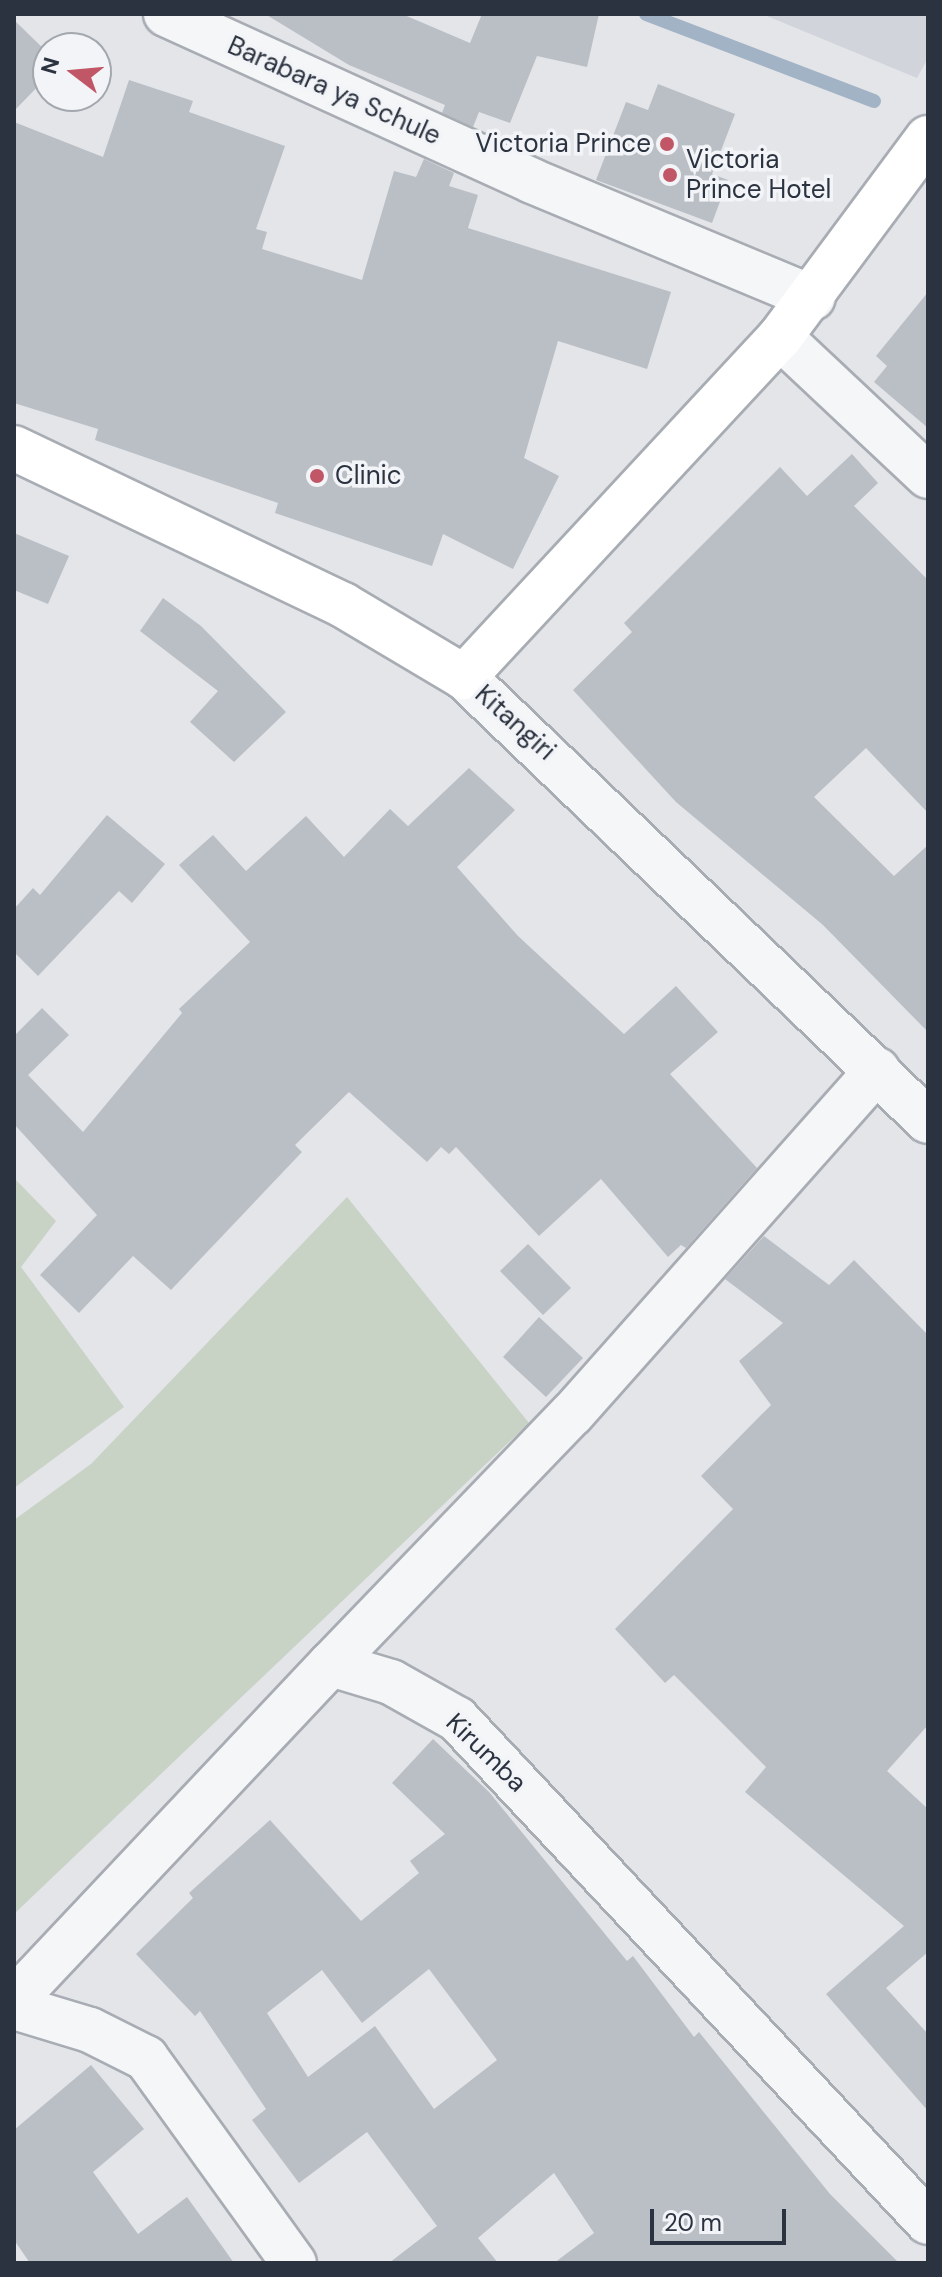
<!DOCTYPE html>
<html>
<head>
<meta charset="utf-8">
<style>
  body { margin:0 }
  #map { position:relative; width:942px; height:2277px; overflow:hidden; background:#e3e5e9; font-family:"DM Sans",sans-serif }
  div>[style] { position:absolute }
  .built>* { inset:0; background:#d1d4db }
  .green>* { inset:0; background:#c8d2c5 }
  .stream>* { height:14px; margin:-7px; padding:0 7px; transform-origin:7px; border-radius:7px; background:#a2b3c5 }
  .building>* { inset:0; background:#babfc6 }
  .roads { filter:drop-shadow(2px 0 #a8acb3) drop-shadow(-2px 0 #a8acb3) drop-shadow(0 2px #a8acb3) drop-shadow(0 -2px #a8acb3) }
  .minor>* { height:44px; margin:-22px; padding:0 22px; transform-origin:22px; border-radius:22px; background:#f5f6f8 }
  .major>* { height:44px; margin:-22px; padding:0 22px; transform-origin:22px; border-radius:22px; background:#fff }
  .dots>* { width:22px; height:22px; translate:-50% -50%; box-sizing:border-box; border:4px solid #f2f4f7; border-radius:50% }
  span { translate:-50% -50%; white-space:nowrap; text-align:center; line-height:1.15; -webkit-text-stroke:7px #f2f4f7; paint-order:stroke }
  .street-label { font-size:26px; color:#2c3340 }
  .poi-label { font-size:26px; color:#2c3340 }
  .right { translate:-100% -50%; text-align:right }
  .left { translate:0 -50%; text-align:left }
  .frame { position:absolute; inset:0; border:16px solid #2c3340; pointer-events:none }
  .north { position:absolute; left:32px; top:32px; width:80px; height:80px; box-sizing:border-box; background:#f2f4f7; border:2px solid #a3a7ae; border-radius:50%; rotate:286deg; font-size:22px; font-weight:700; line-height:32px; text-align:center; color:#2c3340 }
  .north::after { content:''; display:block; margin:auto; width:28px; height:36px; background:#c15666; clip-path:polygon(50% 0,100% 100%,50% 72%,0 100%) }
  .scale { position:absolute; left:650px; top:2209px; width:136px; height:36px; box-sizing:border-box; border:4px solid #2c3340; border-top:0; padding-left:10px; font-size:24px; line-height:28px; white-space:nowrap; color:#2c3340; -webkit-text-stroke:6px #f2f4f7; paint-order:stroke }
</style>
</head>
<body>
<div id="map">
  <div class="built">
    <i style="clip-path:polygon(762px 14px,928px 14px,928px 58px,917px 78px)"></i>
  </div>
  <div class="green">
    <i style="clip-path:polygon(14px 1178px,56px 1221px,21px 1267px,124px 1407px,14px 1488px)"></i>
    <i style="clip-path:polygon(347px 1197px,529px 1423px,14px 1914px,14px 1520px,91px 1464px)"></i>
  </div>
  <div class="stream">
    <i style="left:646px;top:14px;width:244px;rotate:20.9deg"></i>
  </div>
  <div class="building">
    <i style="clip-path:polygon(265px 14px,402px 14px,470px 43px,482px 14px,599px 14px,587px 67px,537px 56px,510px 123px,479px 112px,473px 127px,442px 113px,445px 105px,349px 65px)"></i>
    <i style="clip-path:polygon(14px 20px,48px 53px,48px 76px,14px 111px)"></i>
    <i style="clip-path:polygon(129px 80px,193px 101px,189px 112px,285px 146px,256px 229px,267px 232px,262px 249px,362px 280px,394px 171px,416px 177px,424px 159px,454px 173px,449px 186px,478px 195px,468px 228px,671px 292px,647px 369px,558px 341px,524px 458px,559px 476px,513px 569px,443px 534px,432px 566px,275px 513px,278px 503px,95px 440px,98px 429px,14px 403px,14px 122px,103px 157px)"></i>
    <i style="clip-path:polygon(658px 84px,735px 114px,712px 174px,728px 180px,712px 223px,596px 180px,626px 102px,648px 110px)"></i>
    <i style="clip-path:polygon(928px 292px,928px 428px,874px 382px,887px 366px,876px 356px)"></i>
    <i style="clip-path:polygon(852px 454px,878px 483px,854px 506px,928px 580px,928px 813px,866px 748px,814px 797px,894px 876px,928px 845px,928px 1032px,823px 925px,676px 802px,573px 690px,632px 632px,624px 623px,780px 467px,807px 496px)"></i>
    <i style="clip-path:polygon(14px 533px,69px 556px,48px 604px,14px 590px)"></i>
    <i style="clip-path:polygon(163px 598px,201px 626px,286px 712px,234px 762px,190px 722px,218px 691px,140px 631px)"></i>
    <i style="clip-path:polygon(469px 768px,515px 810px,457px 867px,518px 936px,624px 1034px,676px 986px,718px 1032px,670px 1074px,757px 1168px,686px 1248px,681px 1245px,668px 1257px,601px 1179px,539px 1236px,456px 1147px,449px 1154px,441px 1147px,427px 1162px,349px 1092px,295px 1145px,302px 1152px,171px 1290px,133px 1256px,79px 1313px,40px 1275px,97px 1215px,14px 1124px,14px 1036px,42px 1008px,69px 1035px,28px 1075px,83px 1132px,182px 1013px,179px 1009px,250px 942px,179px 865px,213px 835px,246px 871px,306px 816px,344px 857px,390px 809px,408px 826px)"></i>
    <i style="clip-path:polygon(107px 815px,165px 864px,132px 903px,119px 891px,38px 976px,14px 952px,14px 909px,33px 888px,40px 895px)"></i>
    <i style="clip-path:polygon(764px 1236px,829px 1285px,854px 1260px,928px 1335px,928px 1725px,887px 1771px,928px 1809px,928px 1952px,886px 1988px,928px 2034px,928px 2111px,826px 1994px,904px 1926px,745px 1792px,766px 1767px,674px 1675px,665px 1683px,615px 1629px,733px 1509px,701px 1476px,771px 1405px,739px 1361px,783px 1323px,725px 1279px)"></i>
    <i style="clip-path:polygon(528px 1244px,571px 1288px,543px 1315px,500px 1271px)"></i>
    <i style="clip-path:polygon(539px 1317px,583px 1358px,546px 1397px,503px 1357px)"></i>
    <i style="clip-path:polygon(evenodd,433px 1739px,489px 1792px,627px 1961px,633px 1956px,694px 2037px,699px 2032px,830px 2194px,899px 2263px,554px 2263px,594px 2233px,554px 2173px,478px 2238px,498px 2263px,389px 2263px,437px 2226px,367px 2132px,299px 2183px,252px 2120px,266px 2109px,200px 2011px,195px 2016px,136px 1954px,193px 1898px,189px 1893px,270px 1820px,361px 1921px,419px 1873px,410px 1861px,445px 1834px,392px 1783px,433px 1739px,429px 1969px,497px 2060px,434px 2109px,375px 2026px,308px 2077px,267px 2013px,322px 1970px,362px 2023px,429px 1969px)"></i>
    <i style="clip-path:polygon(91px 2065px,144px 2129px,93px 2172px,138px 2234px,187px 2197px,234px 2263px,30px 2263px,14px 2240px,14px 2130px)"></i>
  </div>
  <div class="roads">
    <div class="minor">
      <i style="left:166px;top:14px;width:402px;rotate:24.5deg"></i>
      <i style="left:532px;top:181px;width:304px;rotate:22.6deg"></i>
      <i style="left:780px;top:337px;width:203px;rotate:43.2deg"></i>
      <i style="left:464px;top:677px;width:642px;rotate:43.74deg"></i>
      <i style="left:331px;top:1664px;width:347px;rotate:-46.1deg"></i>
      <i style="left:572px;top:1414px;width:460px;rotate:-48.4deg"></i>
      <i style="left:14px;top:2000px;width:462px;rotate:-46.7deg"></i>
      <i style="left:331px;top:1664px;width:63px;rotate:16.7deg"></i>
      <i style="left:391px;top:1682px;width:76px;rotate:29.3deg"></i>
      <i style="left:457px;top:1719px;width:689px;rotate:46.88deg"></i>
      <i style="left:14px;top:2007px;width:79px;rotate:16.8deg"></i>
      <i style="left:90px;top:2030px;width:63px;rotate:26.6deg"></i>
      <i style="left:146px;top:2058px;width:253px;rotate:54.2deg"></i>
    </div>
    <div class="major">
      <i style="left:14px;top:448px;width:365px;rotate:25.5deg"></i>
      <i style="left:343px;top:605px;width:141px;rotate:30.8deg"></i>
      <i style="left:464px;top:677px;width:464px;rotate:-47.1deg"></i>
      <i style="left:780px;top:337px;width:248px;rotate:-53.4deg"></i>
    </div>
  </div>
  <div class="dots">
    <i style="left:667px;top:144px;background:#c15666"></i>
    <i style="left:670px;top:175px;background:#c15666"></i>
    <i style="left:317px;top:476px;background:#c15666"></i>
  </div>
  <div class="street-label">
    <span style="left:334px;top:91px;rotate:24deg">Barabara ya Schule</span>
    <span style="left:515px;top:723px;rotate:42deg">Kitangiri</span>
    <span style="left:486px;top:1753px;rotate:44deg">Kirumba</span>
  </div>
  <div class="poi-label">
    <span class="right" style="left:651px;top:144px">Victoria Prince</span>
    <span class="left" style="left:686px;top:175px">Victoria<br>Prince Hotel</span>
    <span class="left" style="left:335px;top:476px">Clinic</span>
  </div>
  <div class="frame"></div>
  <div class="north">N</div>
  <div class="scale">20 m</div>
</div>
</body>
</html>
